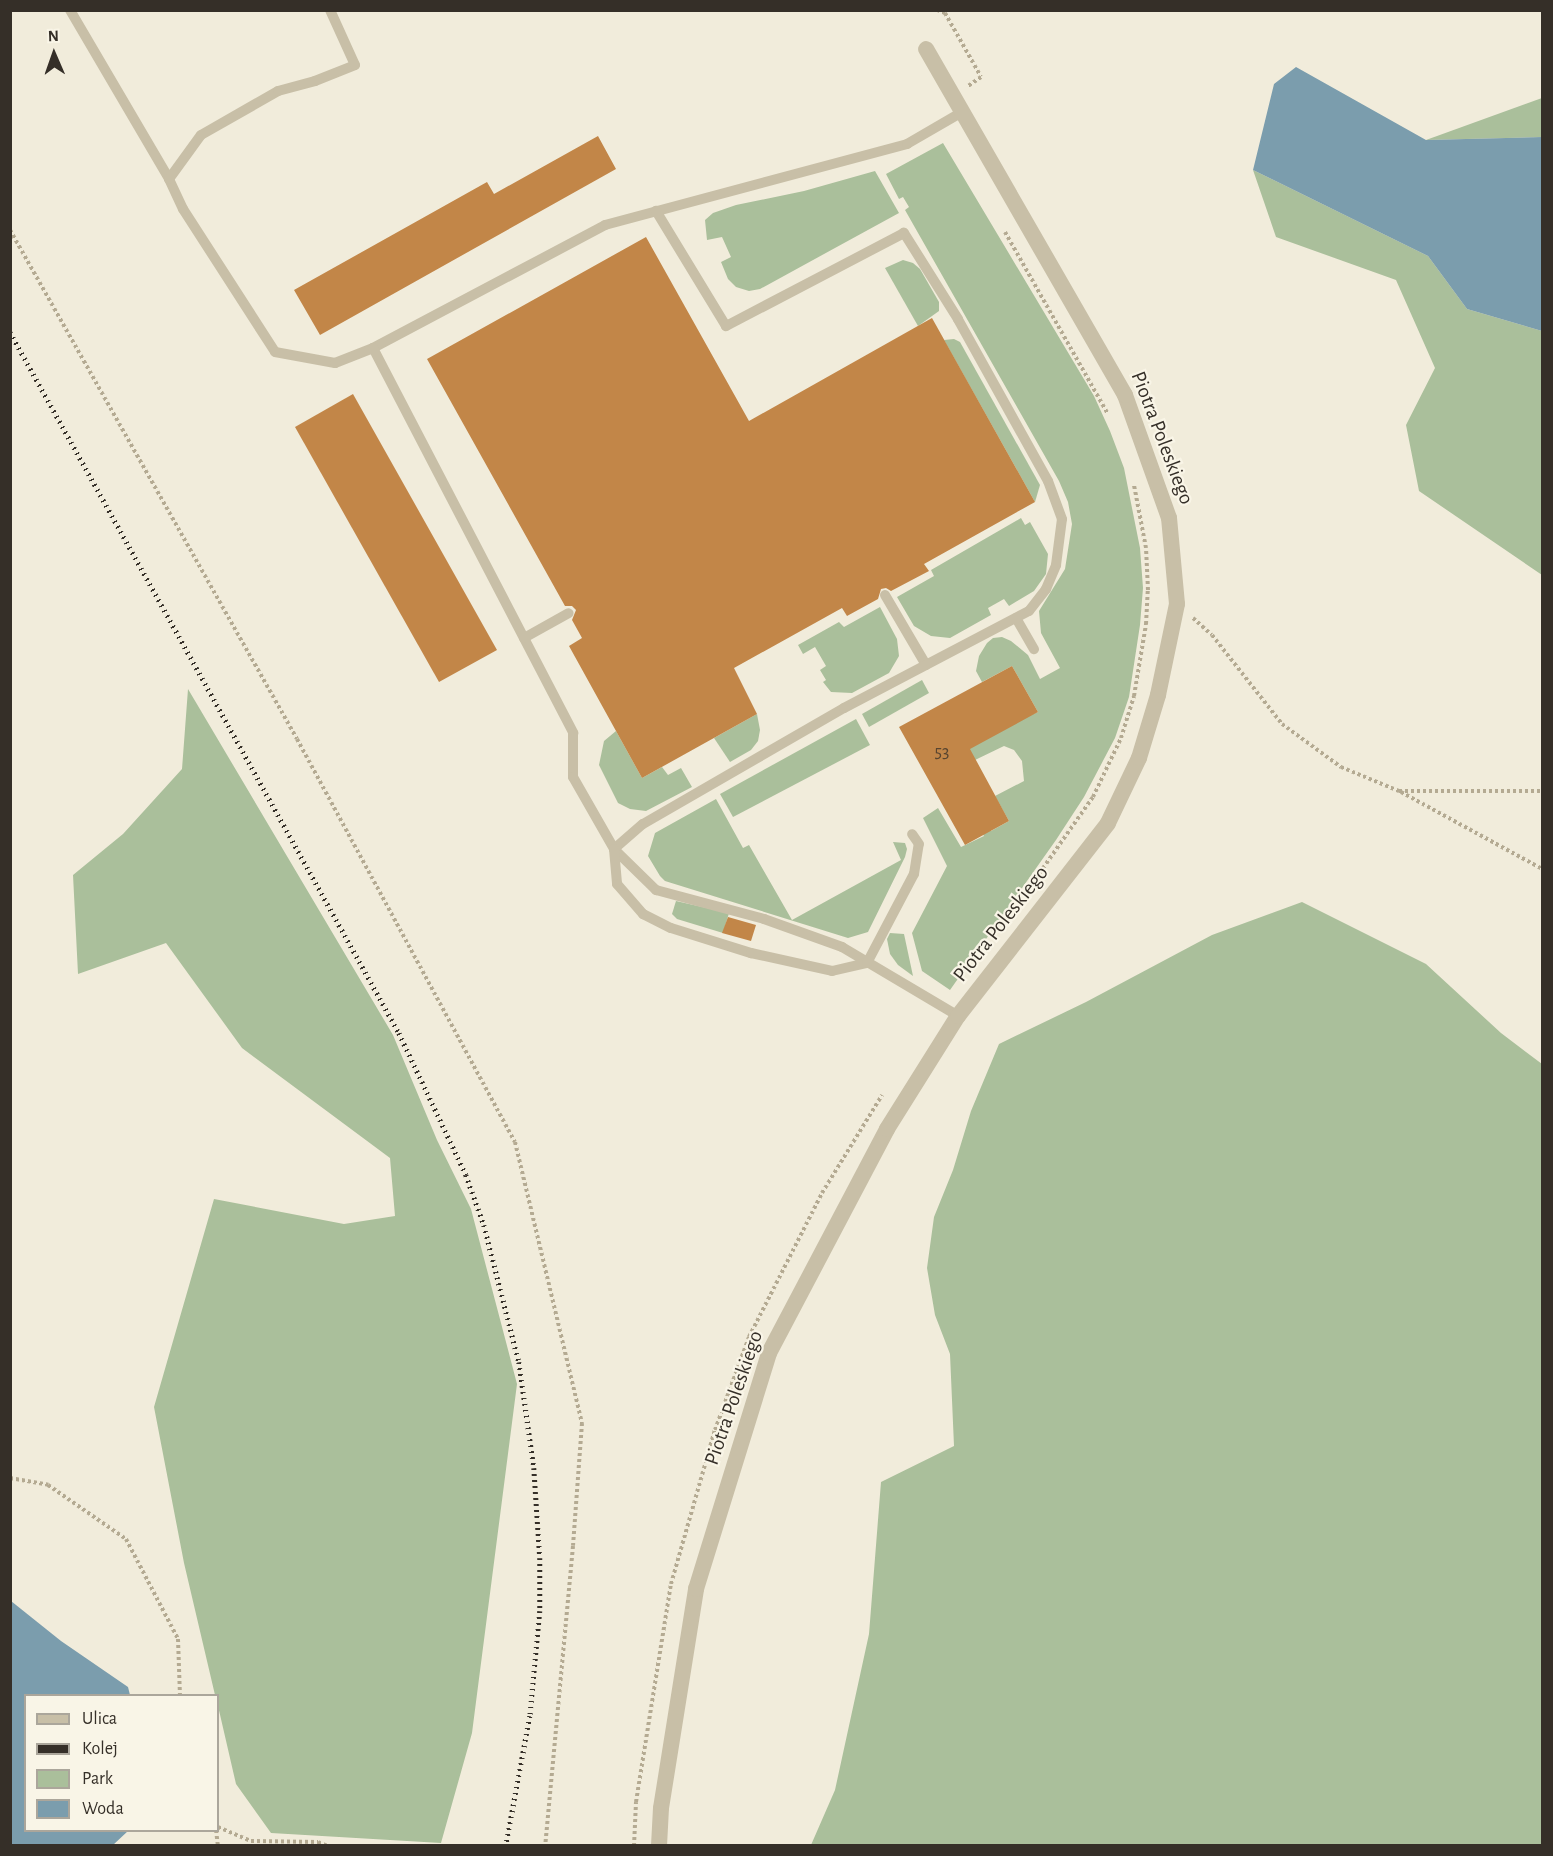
<!DOCTYPE html>
<html>
<head>
<meta charset="utf-8">
<style>
  body { margin:0 }
  #map { position:relative; width:1553px; height:1856px; overflow:hidden; background:#f1ecdb; font-family:"Alegreya Sans",sans-serif }
  div>[style] { position:absolute }
  .green>* { inset:0; background:#aabf9b }
  .water>* { inset:0; background:#7b9dad }
  .building>* { inset:0; background:#c28648 }
  .path>* { height:4px; margin-top:-2px; transform-origin:0; background:repeating-linear-gradient(90deg,#b4aa92 0 3px,transparent 0 6px) }
  .service>* { height:10px; margin:-5px; padding:0 5px; transform-origin:5px; border-radius:5px; background:#c8bfa7 }
  .minor>* { height:16px; margin:-8px; padding:0 8px; transform-origin:8px; border-radius:8px; background:#c8bfa7 }
  .rail>* { height:4.5px; margin-top:-2.25px; transform-origin:0; background:repeating-linear-gradient(90deg,#352f28 0 1.5px,transparent 0 6px) }
  span { translate:-50% -50%; white-space:nowrap; text-align:center; line-height:1.15; -webkit-text-stroke:4.5px #f9f5e7; paint-order:stroke }
  .number-label { font-size:18px; color:#584530 }
  .number-label span { -webkit-text-stroke-width:0 }
  .street-label { font-size:21px; color:#352f28 }
  .frame { position:absolute; inset:0; border:12px solid #352f28; pointer-events:none }
  .legend { position:absolute; left:24px; top:1694px; width:195px; height:138px; box-sizing:border-box; background:#f9f5e7; border:2px solid #aba69b; margin:0; padding:8px 10px; list-style:none; font-size:18px; color:#352f28 }
  .legend li { display:flex; align-items:center; gap:12px; height:30px }
  .legend b { width:30px; border:2px solid #aba69b }
  .north { position:absolute; left:24px; top:24px; width:60px; height:60px; -webkit-text-stroke:4px #f9f5e7; paint-order:stroke; rotate:358deg; font-size:16px; font-weight:700; line-height:24px; text-align:center; color:#352f28 }
  .north::after { content:''; display:block; margin:auto; width:21px; height:27px; background:#352f28; clip-path:polygon(50% 0,100% 100%,50% 72%,0 100%) }
</style>
</head>
<body>
<div id="map">
  <div class="green">
    <i style="clip-path:polygon(1542px 98px,1542px 137px,1426px 140px)"></i>
    <i style="clip-path:polygon(943px 143px,1094px 396px,1110px 431px,1124px 468px,1140px 548px,1143px 588px,1140px 625px,1129px 697px,1115px 738px,1084px 797px,1056px 840px,950px 990px,922px 971px,912px 933px,947px 866px,923px 818px,938px 808px,961px 847px,984px 836px,982px 833px,989px 829px,991px 831px,1009px 821px,995px 796px,1024px 781px,1022px 761px,1014px 750px,1004px 746px,975px 760px,966px 743px,1038px 712px,1012px 666px,982px 682px,976px 671px,979px 656px,987px 643px,993px 638px,1002px 637px,1011px 641px,1028px 655px,1040px 679px,1060px 668px,1041px 633px,1039px 611px,1065px 569px,1072px 524px,1068px 502px,1059px 481px,905px 210px,909px 207px,903px 197px,899px 199px,886px 174px)"></i>
    <i style="clip-path:polygon(1253px 170px,1428px 256px,1467px 309px,1542px 331px,1542px 575px,1419px 491px,1406px 425px,1435px 368px,1396px 280px,1276px 237px)"></i>
    <i style="clip-path:polygon(875px 171px,899px 213px,760px 289px,749px 291px,736px 287px,728px 279px,721px 262px,731px 257px,722px 237px,707px 240px,705px 220px,713px 213px,736px 205px,804px 191px)"></i>
    <i style="clip-path:polygon(903px 260px,913px 263px,920px 269px,939px 302px,939px 311px,918px 326px,885px 268px)"></i>
    <i style="clip-path:polygon(954px 339px,960px 342px,1040px 485px,1035px 502px,944px 340px)"></i>
    <i style="clip-path:polygon(1021px 518px,1025px 525px,1030px 522px,1048px 554px,1046px 574px,1034px 591px,1009px 606px,1004px 599px,988px 608px,991px 615px,950px 638px,931px 636px,914px 626px,897px 597px,934px 576px,931px 570px)"></i>
    <i style="clip-path:polygon(880px 607px,897px 639px,899px 656px,889px 673px,852px 693px,831px 692px,823px 682px,826px 680px,820px 670px,826px 666px,815px 647px,803px 654px,798px 645px,839px 622px,844px 627px)"></i>
    <i style="clip-path:polygon(922px 680px,929px 693px,869px 727px,862px 714px)"></i>
    <i style="clip-path:polygon(188px 689px,393px 1035px,437px 1140px,471px 1209px,517px 1384px,472px 1733px,441px 1843px,271px 1833px,236px 1784px,218px 1706px,218px 1696px,215px 1695px,184px 1563px,154px 1407px,214px 1199px,344px 1224px,395px 1216px,390px 1158px,242px 1048px,166px 943px,78px 974px,73px 875px,123px 834px,182px 769px)"></i>
    <i style="clip-path:polygon(757px 714px,760px 730px,758px 741px,751px 750px,730px 762px,714px 738px)"></i>
    <i style="clip-path:polygon(856px 719px,870px 745px,733px 817px,720px 794px)"></i>
    <i style="clip-path:polygon(616px 731px,642px 778px,662px 767px,668px 775px,681px 768px,692px 787px,646px 811px,630px 809px,618px 803px,599px 765px,604px 741px)"></i>
    <i style="clip-path:polygon(716px 799px,743px 848px,749px 845px,792px 920px,901px 860px,893px 842px,905px 843px,907px 849px,905px 857px,868px 932px,848px 938px,665px 881px,660px 876px,648px 856px,655px 833px)"></i>
    <i style="clip-path:polygon(676px 901px,729px 913px,723px 933px,677px 919px,672px 914px)"></i>
    <i style="clip-path:polygon(1302px 902px,1426px 964px,1501px 1033px,1542px 1064px,1542px 1845px,811px 1845px,835px 1790px,869px 1634px,881px 1482px,954px 1446px,950px 1354px,935px 1315px,927px 1268px,934px 1217px,953px 1170px,971px 1111px,999px 1044px,1086px 1002px,1212px 935px)"></i>
    <i style="clip-path:polygon(890px 933px,904px 934px,913px 976px,898px 965px,890px 954px,887px 939px)"></i>
  </div>
  <div class="water">
    <i style="clip-path:polygon(1296px 67px,1426px 140px,1542px 137px,1542px 331px,1467px 309px,1428px 256px,1253px 170px,1274px 84px)"></i>
    <i style="clip-path:polygon(11px 1601px,61px 1641px,128px 1687px,130px 1695px,26px 1696px,26px 1830px,128px 1831px,113px 1845px,11px 1845px)"></i>
  </div>
  <div class="building">
    <i style="clip-path:polygon(598px 136px,616px 169px,320px 335px,294px 290px,487px 182px,494px 194px)"></i>
    <i style="clip-path:polygon(646px 237px,749px 421px,932px 318px,1035px 502px,924px 564px,929px 571px,891px 591px,886px 588px,881px 589px,878px 599px,847px 616px,842px 608px,734px 668px,757px 714px,642px 778px,569px 646px,582px 638px,572px 620px,576px 610px,572px 606px,565px 606px,427px 359px)"></i>
    <i style="clip-path:polygon(353px 394px,497px 650px,439px 682px,295px 427px)"></i>
    <i style="clip-path:polygon(1012px 666px,1038px 712px,970px 749px,1009px 821px,965px 845px,899px 727px)"></i>
    <i style="clip-path:polygon(728px 917px,756px 925px,751px 941px,722px 933px)"></i>
  </div>
  <div class="path">
    <i style="left:937px;top:10px;width:9px;rotate:21deg"></i>
    <i style="left:945px;top:13px;width:73px;rotate:60.6deg"></i>
    <i style="left:981px;top:77px;width:16px;rotate:145deg"></i>
    <i style="left:10px;top:230px;width:584px;rotate:60.58deg"></i>
    <i style="left:297px;top:739px;width:458px;rotate:61.6deg"></i>
    <i style="left:515px;top:1142px;width:289px;rotate:76.6deg"></i>
    <i style="left:582px;top:1423px;width:123px;rotate:94.2deg"></i>
    <i style="left:573px;top:1546px;width:301px;rotate:95.3deg"></i>
    <i style="left:1005px;top:232px;width:209px;rotate:60.5deg"></i>
    <i style="left:1193px;top:618px;width:25px;rotate:42deg"></i>
    <i style="left:1212px;top:635px;width:113px;rotate:51.8deg"></i>
    <i style="left:1282px;top:724px;width:73px;rotate:36.1deg"></i>
    <i style="left:1341px;top:767px;width:63px;rotate:22.5deg"></i>
    <i style="left:1399px;top:791px;width:143px"></i>
    <i style="left:1401px;top:792px;width:161px;rotate:28.6deg"></i>
    <i style="left:1029px;top:888px;width:111px;rotate:-54.9deg"></i>
    <i style="left:1093px;top:797px;width:65px;rotate:-64.6deg"></i>
    <i style="left:1121px;top:738px;width:44px;rotate:-72.8deg"></i>
    <i style="left:1134px;top:696px;width:73px;rotate:-80.5deg"></i>
    <i style="left:1146px;top:624px;width:34px;rotate:-87deg"></i>
    <i style="left:1148px;top:590px;width:42px;rotate:-92.7deg"></i>
    <i style="left:1146px;top:548px;width:64px;rotate:-100.8deg"></i>
    <i style="left:10px;top:1478px;width:39px;rotate:10deg"></i>
    <i style="left:48px;top:1485px;width:95px;rotate:34.7deg"></i>
    <i style="left:126px;top:1539px;width:113px;rotate:62.5deg"></i>
    <i style="left:178px;top:1639px;width:57px;rotate:88deg"></i>
    <i style="left:218px;top:1827px;width:36px;rotate:23deg"></i>
    <i style="left:251px;top:1841px;width:67px;rotate:0.9deg"></i>
    <i style="left:318px;top:1842px;width:11px;rotate:22deg"></i>
    <i style="left:216px;top:1830px;width:16px;rotate:83deg"></i>
    <i style="left:634px;top:1846px;width:44px;rotate:-87.4deg"></i>
    <i style="left:636px;top:1802px;width:221px;rotate:-80.9deg"></i>
    <i style="left:671px;top:1584px;width:160px;rotate:-74.1deg"></i>
    <i style="left:715px;top:1430px;width:99px;rotate:-69.9deg"></i>
    <i style="left:749px;top:1337px;width:161px;rotate:-63.1deg"></i>
    <i style="left:822px;top:1193px;width:115px;rotate:-58.5deg"></i>
  </div>
  <div class="service">
    <i style="left:70px;top:10px;width:196px;rotate:59.6deg"></i>
    <i style="left:169px;top:179px;width:33px;rotate:65deg"></i>
    <i style="left:183px;top:209px;width:170px;rotate:57.2deg"></i>
    <i style="left:275px;top:352px;width:61px;rotate:10.4deg"></i>
    <i style="left:335px;top:363px;width:41px;rotate:-21.5deg"></i>
    <i style="left:373px;top:348px;width:263px;rotate:-27.9deg"></i>
    <i style="left:605px;top:225px;width:313px;rotate:-15deg"></i>
    <i style="left:907px;top:144px;width:66px;rotate:-30.1deg"></i>
    <i style="left:169px;top:179px;width:54px;rotate:-54deg"></i>
    <i style="left:201px;top:135px;width:89px;rotate:-29.7deg"></i>
    <i style="left:278px;top:91px;width:38px;rotate:-15deg"></i>
    <i style="left:315px;top:81px;width:43px;rotate:-21.8deg"></i>
    <i style="left:355px;top:65px;width:60px;rotate:-114.4deg"></i>
    <i style="left:373px;top:348px;width:434px;rotate:62.5deg"></i>
    <i style="left:573px;top:733px;width:44px;rotate:90deg"></i>
    <i style="left:573px;top:777px;width:83px;rotate:60.3deg"></i>
    <i style="left:614px;top:849px;width:59px;rotate:44.3deg"></i>
    <i style="left:656px;top:890px;width:112px;rotate:15deg"></i>
    <i style="left:764px;top:919px;width:83px;rotate:19.7deg"></i>
    <i style="left:842px;top:947px;width:135px;rotate:30.7deg"></i>
    <i style="left:885px;top:595px;width:81px;rotate:59.6deg"></i>
    <i style="left:1016px;top:618px;width:36px;rotate:60deg"></i>
    <i style="left:524px;top:638px;width:51px;rotate:-29.1deg"></i>
    <i style="left:614px;top:849px;width:38px;rotate:-41deg"></i>
    <i style="left:643px;top:824px;width:232px;rotate:-30deg"></i>
    <i style="left:844px;top:708px;width:209px;rotate:-27.7deg"></i>
    <i style="left:1029px;top:611px;width:28px;rotate:-52deg"></i>
    <i style="left:1046px;top:589px;width:26px;rotate:-67deg"></i>
    <i style="left:1056px;top:565px;width:46px;rotate:-82.6deg"></i>
    <i style="left:1062px;top:519px;width:40px;rotate:-110.2deg"></i>
    <i style="left:1048px;top:481px;width:185px;rotate:-119.1deg"></i>
    <i style="left:958px;top:319px;width:102px;rotate:-122.1deg"></i>
    <i style="left:904px;top:233px;width:201px;rotate:152.4deg"></i>
    <i style="left:726px;top:326px;width:135px;rotate:-121.3deg"></i>
    <i style="left:614px;top:849px;width:35px;rotate:85deg"></i>
    <i style="left:617px;top:884px;width:40px;rotate:49deg"></i>
    <i style="left:643px;top:914px;width:31px;rotate:27deg"></i>
    <i style="left:671px;top:928px;width:84px;rotate:17.4deg"></i>
    <i style="left:751px;top:953px;width:83px;rotate:12.5deg"></i>
    <i style="left:832px;top:971px;width:36px;rotate:-13deg"></i>
    <i style="left:867px;top:963px;width:101px;rotate:-62.2deg"></i>
    <i style="left:914px;top:874px;width:30px;rotate:-81deg"></i>
    <i style="left:919px;top:844px;width:12px;rotate:-125deg"></i>
  </div>
  <div class="minor">
    <i style="left:659px;top:1846px;width:38px;rotate:-87deg"></i>
    <i style="left:661px;top:1808px;width:222px;rotate:-80.9deg"></i>
    <i style="left:696px;top:1589px;width:247px;rotate:-72.8deg"></i>
    <i style="left:769px;top:1353px;width:253px;rotate:-62.2deg"></i>
    <i style="left:887px;top:1129px;width:133px;rotate:-57.9deg"></i>
    <i style="left:958px;top:1016px;width:244px;rotate:-52.1deg"></i>
    <i style="left:1108px;top:823px;width:72px;rotate:-64.5deg"></i>
    <i style="left:1139px;top:758px;width:66px;rotate:-73.2deg"></i>
    <i style="left:1158px;top:695px;width:93px;rotate:-78.2deg"></i>
    <i style="left:1177px;top:604px;width:86px;rotate:-95.3deg"></i>
    <i style="left:1169px;top:518px;width:131px;rotate:-109.7deg"></i>
    <i style="left:1125px;top:395px;width:399px;rotate:-119.9deg"></i>
  </div>
  <div class="rail">
    <i style="left:10px;top:332px;width:802px;rotate:60.97deg"></i>
    <i style="left:399px;top:1033px;width:157px;rotate:64.7deg"></i>
    <i style="left:466px;top:1175px;width:53px;rotate:70.2deg"></i>
    <i style="left:484px;top:1225px;width:141px;rotate:75.7deg"></i>
    <i style="left:519px;top:1362px;width:107px;rotate:81.9deg"></i>
    <i style="left:534px;top:1468px;width:90px;rotate:86.2deg"></i>
    <i style="left:540px;top:1558px;width:53px;rotate:90deg"></i>
    <i style="left:540px;top:1611px;width:105px;rotate:95.4deg"></i>
    <i style="left:530px;top:1716px;width:132px;rotate:100.5deg"></i>
  </div>
  <div class="number-label">
    <span style="left:942px;top:752px">53</span>
  </div>
  <div class="street-label">
    <span style="left:1162px;top:438px;rotate:69deg">Piotra Poleskiego</span>
    <span style="left:1001px;top:924px;rotate:-52deg">Piotra Poleskiego</span>
    <span style="left:734px;top:1398px;rotate:-71deg">Piotra Poleskiego</span>
  </div>
  <div class="frame"></div>
  <ul class="legend">
  <li><b style="height:8px;background:#c8bfa7"></b>Ulica</li>
  <li><b style="height:8px;background:#352f28"></b>Kolej</li>
  <li><b style="height:16px;background:#aabf9b"></b>Park</li>
  <li><b style="height:16px;background:#7b9dad"></b>Woda</li>
  </ul>
  <div class="north">N</div>
</div>
</body>
</html>
